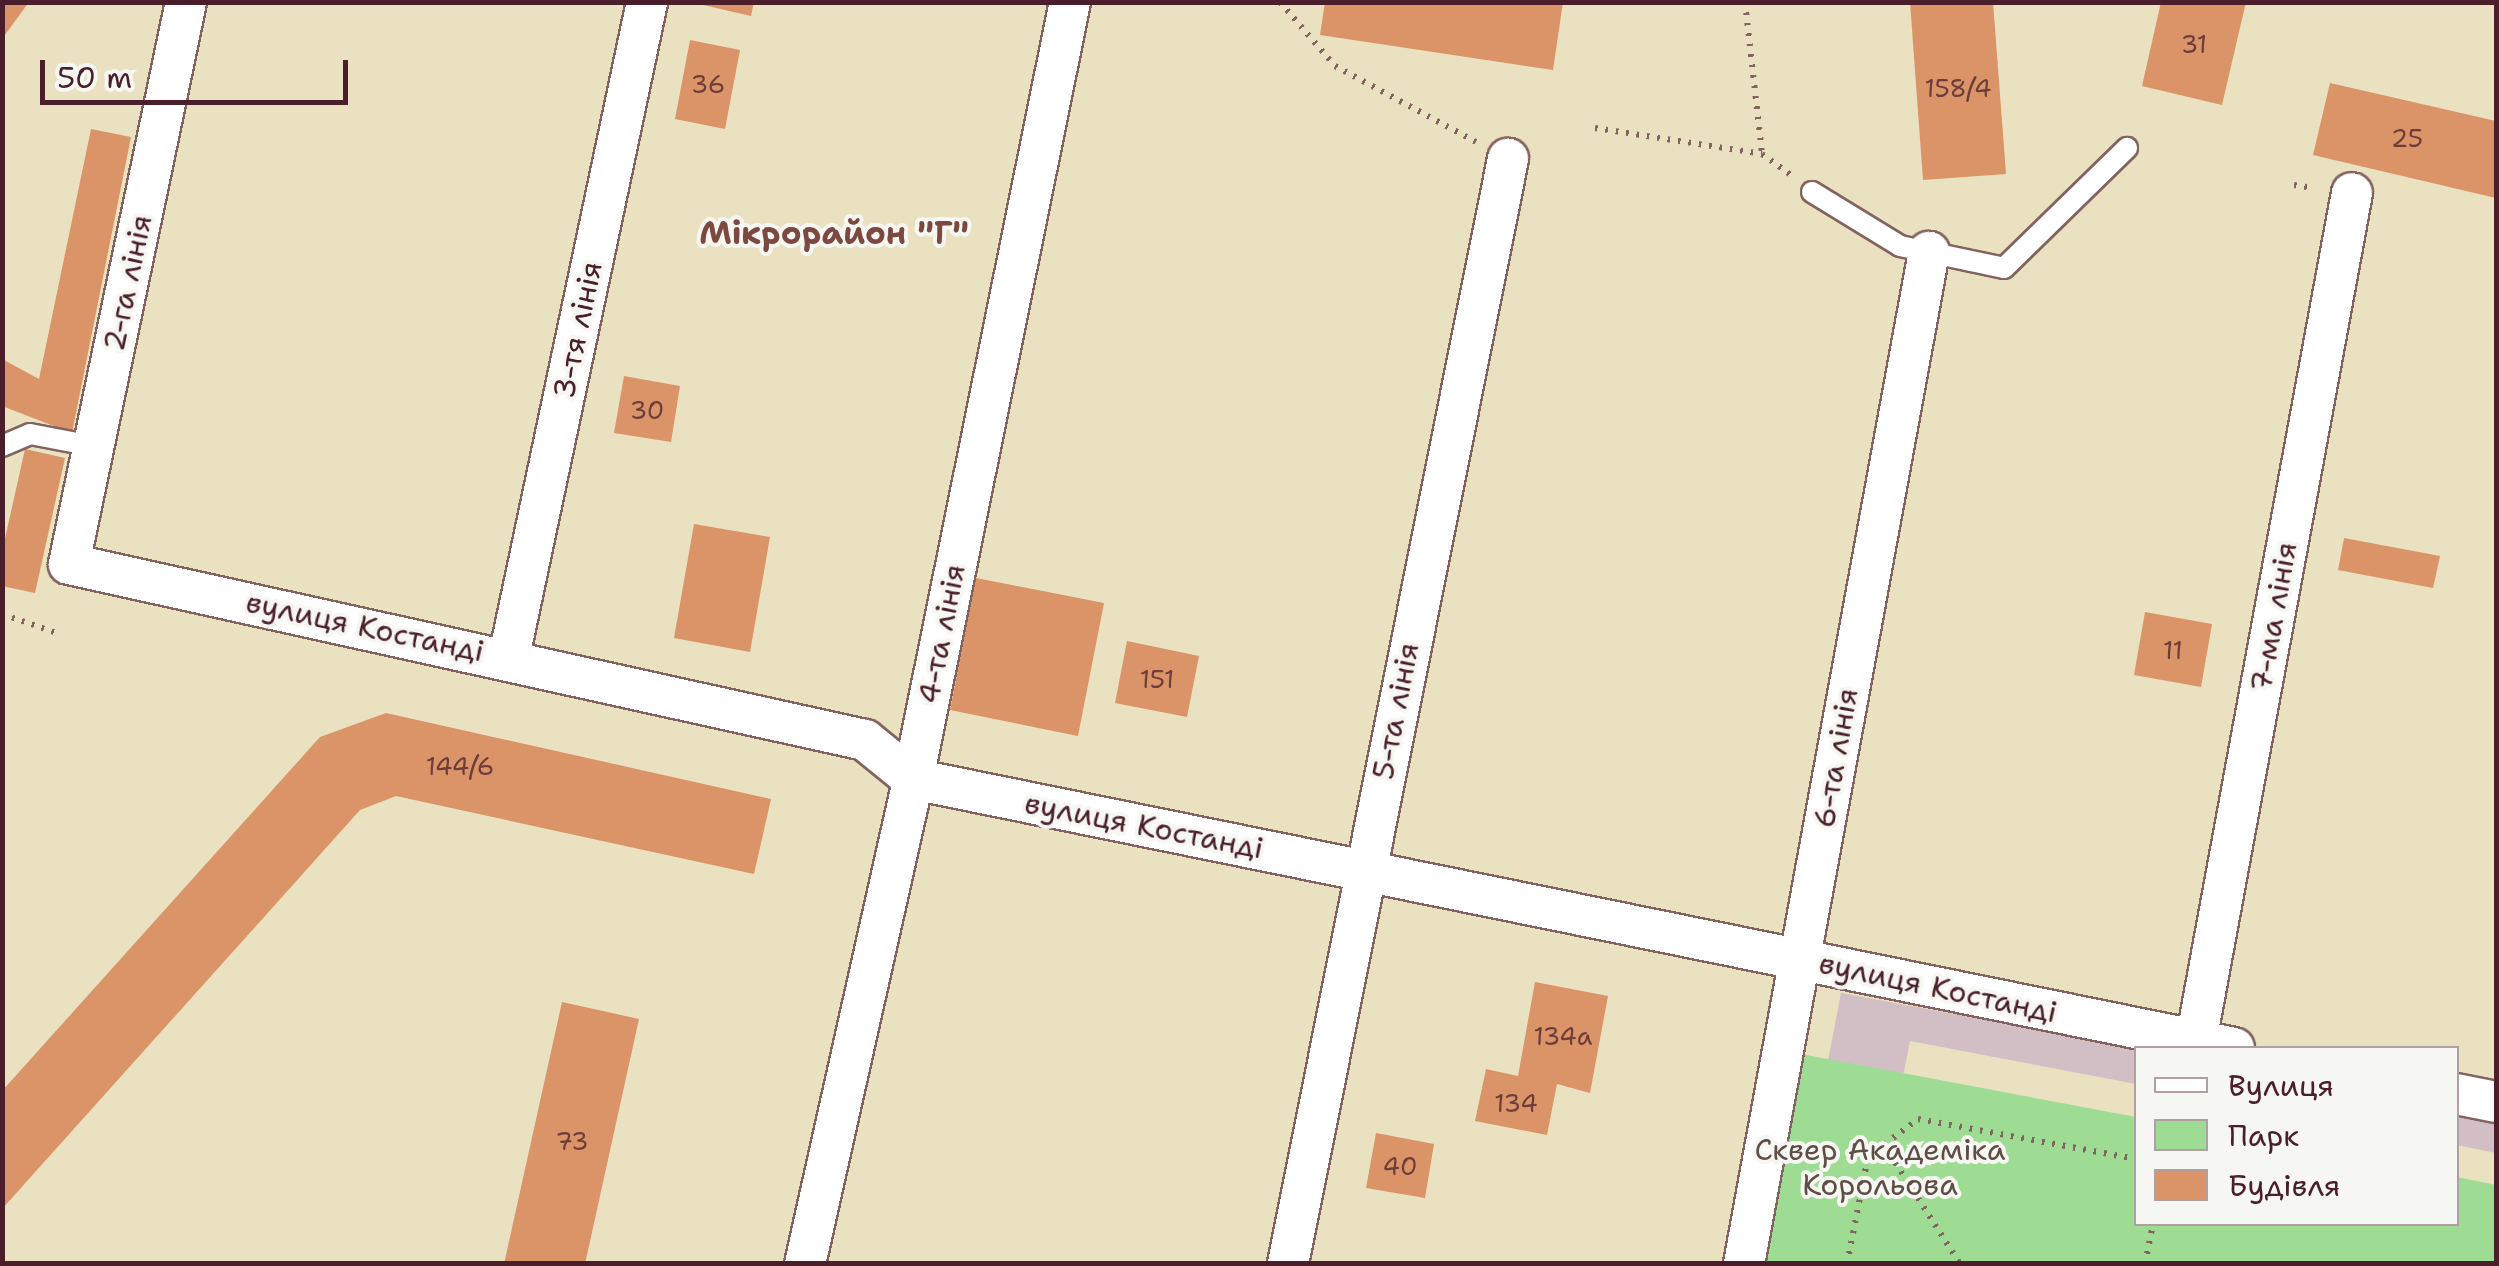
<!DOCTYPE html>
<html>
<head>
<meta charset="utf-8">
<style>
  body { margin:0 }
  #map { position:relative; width:2499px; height:1266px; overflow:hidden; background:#eae1c0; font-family:"Shantell Sans",sans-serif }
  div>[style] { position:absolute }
  .industrial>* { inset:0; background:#d2bec5 }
  .green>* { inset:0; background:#9ddc92 }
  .building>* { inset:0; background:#da9468 }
  .path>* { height:6px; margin-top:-3px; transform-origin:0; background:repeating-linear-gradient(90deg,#82635f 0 2.5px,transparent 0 10.5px) }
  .roads { filter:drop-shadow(2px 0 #82635f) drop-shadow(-2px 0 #82635f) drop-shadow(0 2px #82635f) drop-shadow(0 -2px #82635f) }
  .service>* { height:20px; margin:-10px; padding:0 10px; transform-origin:10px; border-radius:10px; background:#fff }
  .minor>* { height:40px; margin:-20px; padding:0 20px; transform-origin:20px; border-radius:20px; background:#fff }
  span { translate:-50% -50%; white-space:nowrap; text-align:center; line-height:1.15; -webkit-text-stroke:8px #f6f6f2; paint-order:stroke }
  .number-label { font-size:25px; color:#6e3c3a }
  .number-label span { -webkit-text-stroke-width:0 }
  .street-label { font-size:30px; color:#4a1f2b }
  .park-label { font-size:30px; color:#5f4e45 }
  .neighbourhood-label { font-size:32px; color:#7c4840; font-weight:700 }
  .frame { position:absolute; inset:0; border:5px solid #4a1f2b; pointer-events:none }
  .legend { position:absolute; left:2134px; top:1046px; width:325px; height:180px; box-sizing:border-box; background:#f6f6f2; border:2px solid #b1a0a2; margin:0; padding:12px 18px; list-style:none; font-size:30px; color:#4a1f2b }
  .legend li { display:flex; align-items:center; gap:20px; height:50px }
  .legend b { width:50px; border:2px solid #b1a0a2 }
  .scale { position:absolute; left:40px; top:60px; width:308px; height:45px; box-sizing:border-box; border:5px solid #4a1f2b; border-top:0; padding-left:12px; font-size:30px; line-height:35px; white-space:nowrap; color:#4a1f2b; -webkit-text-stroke:8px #f6f6f2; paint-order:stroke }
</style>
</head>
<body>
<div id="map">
  <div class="industrial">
    <i style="clip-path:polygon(1841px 993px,2138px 1048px,2136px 1084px,1910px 1041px,1900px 1091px,1825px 1076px)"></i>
    <i style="clip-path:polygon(2456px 1109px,2496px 1116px,2496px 1153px,2457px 1145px)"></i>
  </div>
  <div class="green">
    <i style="clip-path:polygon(1801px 1054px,2136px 1117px,2136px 1224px,2456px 1224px,2457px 1177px,2496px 1185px,2496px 1263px,1762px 1264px)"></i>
  </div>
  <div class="building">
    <i style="clip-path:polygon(2px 2px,29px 2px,2px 39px)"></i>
    <i style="clip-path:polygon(690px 2px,754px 2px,751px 16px)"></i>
    <i style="clip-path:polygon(1325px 2px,1563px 2px,1553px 70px,1320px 35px)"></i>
    <i style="clip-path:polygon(1910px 2px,1993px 2px,2006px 174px,1923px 180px)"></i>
    <i style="clip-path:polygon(2161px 2px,2246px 2px,2222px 105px,2142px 86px)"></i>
    <i style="clip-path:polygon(690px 40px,740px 50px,725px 129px,675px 119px)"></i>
    <i style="clip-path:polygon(2330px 83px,2496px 121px,2496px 198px,2313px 155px)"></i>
    <i style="clip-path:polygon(91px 129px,131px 137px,72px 433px,2px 406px,2px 359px,39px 379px)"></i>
    <i style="clip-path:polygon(624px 376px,680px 386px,671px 442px,614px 433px)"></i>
    <i style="clip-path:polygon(25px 449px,65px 458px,35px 593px,2px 586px,2px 552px)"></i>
    <i style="clip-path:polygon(694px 524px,770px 537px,750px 652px,674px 638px)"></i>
    <i style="clip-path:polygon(2344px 538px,2440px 556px,2433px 588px,2338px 570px)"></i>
    <i style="clip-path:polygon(976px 578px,1104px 603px,1078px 736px,950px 710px)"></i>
    <i style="clip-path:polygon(2145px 612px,2212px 624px,2201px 687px,2134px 675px)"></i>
    <i style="clip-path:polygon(1127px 641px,1199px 656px,1187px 717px,1115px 703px)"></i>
    <i style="clip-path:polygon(386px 713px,771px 799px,754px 874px,396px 796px,360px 810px,2px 1209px,2px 1091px,320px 737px)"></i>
    <i style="clip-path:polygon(1535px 982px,1608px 996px,1590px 1093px,1557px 1084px,1547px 1135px,1475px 1121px,1486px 1069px,1518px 1076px)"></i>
    <i style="clip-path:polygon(562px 1002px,639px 1019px,585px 1264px,504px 1264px)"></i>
    <i style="clip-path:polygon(1376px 1133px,1434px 1144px,1425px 1198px,1366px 1188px)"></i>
  </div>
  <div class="path">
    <i style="left:1280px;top:2px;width:84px;rotate:49.3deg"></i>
    <i style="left:1335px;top:66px;width:160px;rotate:28.3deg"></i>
    <i style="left:1745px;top:2px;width:153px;rotate:83.6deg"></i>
    <i style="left:1595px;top:128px;width:169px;rotate:8.8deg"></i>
    <i style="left:1762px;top:154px;width:37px;rotate:36deg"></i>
    <i style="left:2294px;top:185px;width:19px;rotate:9deg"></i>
    <i style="left:2px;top:614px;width:58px;rotate:19.1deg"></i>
    <i style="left:1884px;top:1145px;width:141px;rotate:57.4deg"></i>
    <i style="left:1847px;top:1264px;width:109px;rotate:-78.9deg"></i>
    <i style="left:1868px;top:1157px;width:63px;rotate:-37.2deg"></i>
    <i style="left:1918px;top:1119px;width:222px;rotate:10.4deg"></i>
    <i style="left:2145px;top:1264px;width:41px;rotate:-78.7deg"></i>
  </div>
  <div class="roads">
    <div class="service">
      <i style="left:1812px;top:192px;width:103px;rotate:31.5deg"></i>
      <i style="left:1900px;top:246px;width:106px;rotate:11.9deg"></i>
      <i style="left:2004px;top:268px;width:172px;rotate:-44.3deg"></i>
      <i style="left:2px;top:446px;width:30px;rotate:-23deg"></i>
      <i style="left:30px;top:434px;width:64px;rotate:10.8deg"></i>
    </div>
    <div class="minor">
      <i style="left:186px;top:2px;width:574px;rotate:101.76deg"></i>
      <i style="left:69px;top:564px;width:815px;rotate:12.47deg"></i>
      <i style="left:865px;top:740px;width:62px;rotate:39.1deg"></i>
      <i style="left:913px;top:779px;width:1348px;rotate:11.51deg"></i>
      <i style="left:509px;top:657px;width:669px;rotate:-78.1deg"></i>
      <i style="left:2196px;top:1041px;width:862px;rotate:-79.58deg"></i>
      <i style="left:2456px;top:1094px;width:41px;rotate:11.3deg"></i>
      <i style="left:805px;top:1264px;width:497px;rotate:-77.4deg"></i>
      <i style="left:913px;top:779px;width:793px;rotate:-78.58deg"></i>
      <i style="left:1288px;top:1264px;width:1127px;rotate:-78.74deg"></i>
      <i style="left:1744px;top:1264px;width:1029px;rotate:-79.64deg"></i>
    </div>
  </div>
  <div class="number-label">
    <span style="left:2194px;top:44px">31</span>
    <span style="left:708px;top:84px">36</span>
    <span style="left:1958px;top:88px">158/4</span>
    <span style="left:2407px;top:138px">25</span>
    <span style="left:647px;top:410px">30</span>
    <span style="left:2173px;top:650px">11</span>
    <span style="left:1157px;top:679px">151</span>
    <span style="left:460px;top:766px">144/6</span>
    <span style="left:1563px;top:1036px">134а</span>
    <span style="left:1516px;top:1103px">134</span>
    <span style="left:572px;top:1141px">73</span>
    <span style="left:1400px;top:1166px">40</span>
  </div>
  <div class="street-label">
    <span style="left:128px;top:283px;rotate:-78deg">2-га лінія</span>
    <span style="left:578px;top:330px;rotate:-78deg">3-тя лінія</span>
    <span style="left:2274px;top:617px;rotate:-80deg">7-ма лінія</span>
    <span style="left:365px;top:627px;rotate:12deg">вулиця Костанді</span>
    <span style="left:942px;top:634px;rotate:-79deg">4-та лінія</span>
    <span style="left:1396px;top:711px;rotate:-79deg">5-та лінія</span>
    <span style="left:1836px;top:758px;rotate:-80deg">6-та лінія</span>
    <span style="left:1144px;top:826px;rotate:11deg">вулиця Костанді</span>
    <span style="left:1938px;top:988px;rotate:12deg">вулиця Костанді</span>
  </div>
  <div class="park-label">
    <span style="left:1880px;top:1167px">Сквер Академіка<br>Корольова</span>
  </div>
  <div class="neighbourhood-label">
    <span style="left:834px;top:233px">Мікрорайон "Г"</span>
  </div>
  <div class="frame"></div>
  <ul class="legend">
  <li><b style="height:12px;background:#fff"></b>Вулиця</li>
  <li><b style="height:28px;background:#9ddc92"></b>Парк</li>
  <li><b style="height:28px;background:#da9468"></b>Будівля</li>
  </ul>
  <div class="scale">50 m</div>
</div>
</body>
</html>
